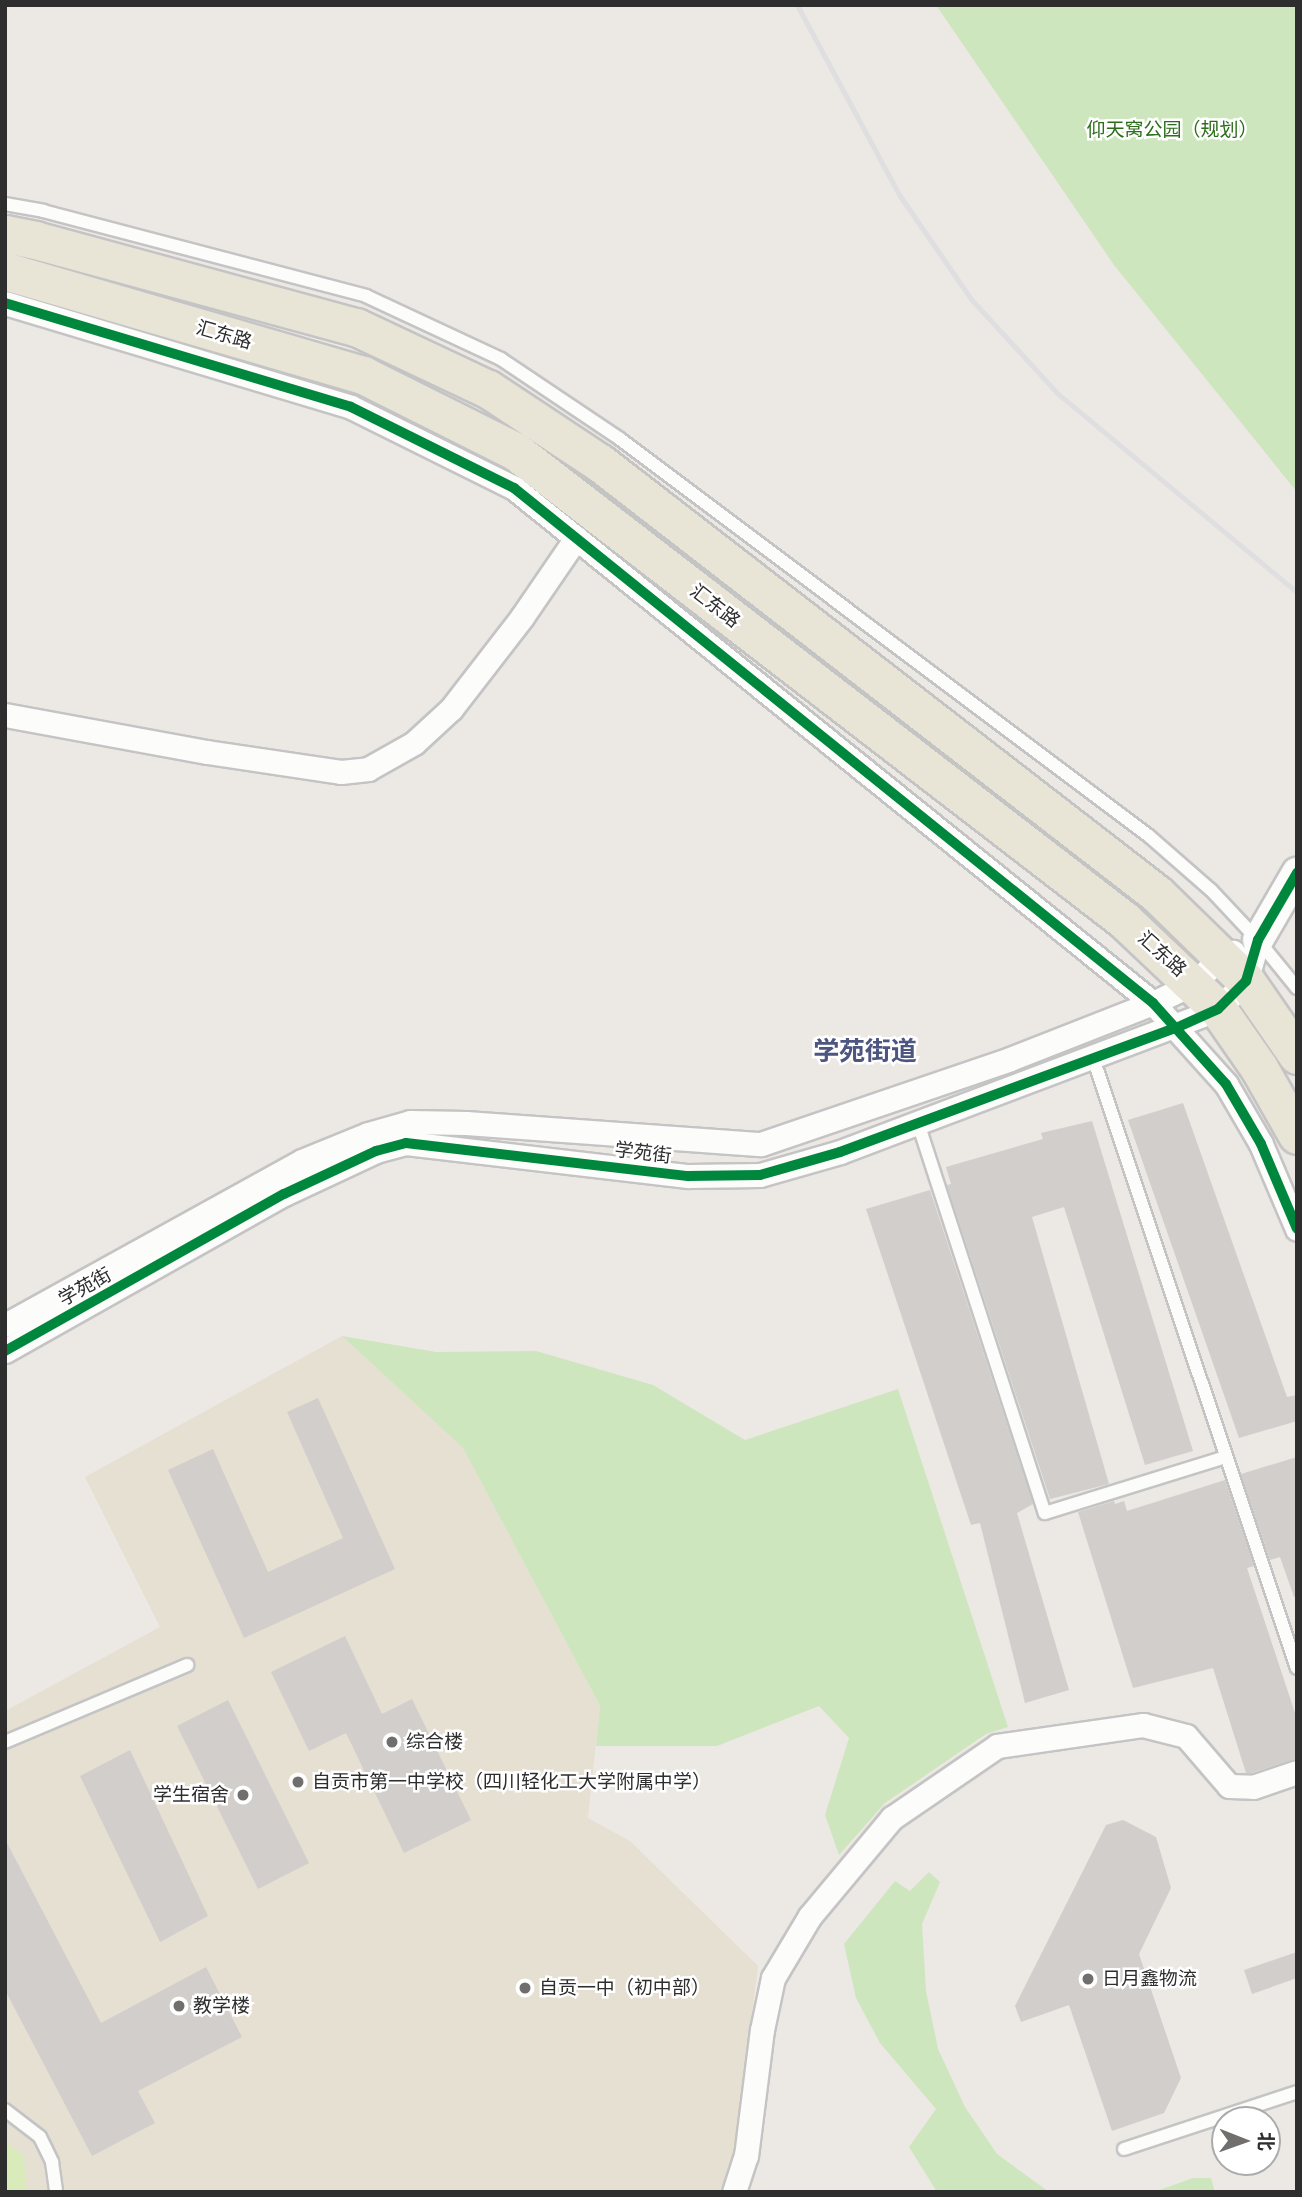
<!DOCTYPE html>
<html>
<head>
<meta charset="utf-8">
<style>
  body { margin:0 }
  #map { position:relative; width:1302px; height:2197px; overflow:hidden; background:#ece8e4; font-family:Helvetica,"Noto Sans SC",sans-serif }
  div>[style] { position:absolute }
  .education>* { inset:0; background:#e6e0d3 }
  .green>* { inset:0; background:#cee6be }
  .pitch>* { inset:0; background:#d9eabb }
  .building>* { inset:0; background:#d1cecb }
  .roads { filter:drop-shadow(2px 0 #c5c4c5) drop-shadow(-2px 0 #c5c4c5) drop-shadow(0 2px #c5c4c5) drop-shadow(0 -2px #c5c4c5) }
  .service>* { height:12px; margin:-6px; padding:0 6px; transform-origin:6px; border-radius:6px; background:#fcfcfb }
  .minor>* { height:23px; margin:-11.5px; padding:0 11.5px; transform-origin:11.5px; border-radius:11.5px; background:#fcfcfb }
  .tertiary>* { height:30px; margin:-15px; padding:0 15px; transform-origin:15px; border-radius:15px; background:#fcfcfb }
  .primary>* { height:37px; margin:-18.5px; padding:0 18.5px; transform-origin:18.5px; border-radius:18.5px; background:#e8e4d6 }
  .rail>* { height:5px; margin:-2.5px; padding:0 2.5px; transform-origin:2.5px; border-radius:2.5px; background:#dfdfe1 }
  .cycleway>* { height:10px; margin:-5px; padding:0 5px; transform-origin:5px; border-radius:5px; background:#00873e }
  .dots>* { width:19px; height:19px; translate:-50% -50%; box-sizing:border-box; border:4px solid #fff; border-radius:50% }
  span { translate:-50% -50%; white-space:nowrap; text-align:center; line-height:1.15; -webkit-text-stroke:5px #fff; paint-order:stroke }
  .park-label { font-size:19px; color:#2c6e1b }
  .street-label { font-size:19px; color:#2e2e2e }
  .poi-label { font-size:19px; color:#2e2e2e }
  .left { translate:0 -50%; text-align:left }
  .right { translate:-100% -50%; text-align:right }
  .district-label { font-size:26px; color:#4d5680; font-weight:700 }
  .frame { position:absolute; inset:0; border:7px solid #2e2e2e; pointer-events:none }
  .north { position:absolute; left:1211px; top:2106px; width:70px; height:70px; box-sizing:border-box; background:#fff; border:2px solid #ababab; border-radius:50%; rotate:91deg; font-size:19px; font-weight:700; line-height:28px; text-align:center; color:#2e2e2e }
  .north::after { content:''; display:block; margin:auto; width:24px; height:32px; background:#706f6e; clip-path:polygon(50% 0,100% 100%,50% 72%,0 100%) }
</style>
</head>
<body>
<div id="map">
  <div class="education">
    <i style="clip-path:polygon(342px 1336px,463px 1448px,600px 1706px,588px 1818px,630px 1841px,758px 1966px,733px 2160px,719px 2192px,5px 2192px,5px 1711px,160px 1627px,85px 1477px)"></i>
  </div>
  <div class="green">
    <i style="clip-path:polygon(936px 5px,1297px 5px,1297px 492px,1114px 265px)"></i>
    <i style="clip-path:polygon(342px 1336px,436px 1352px,536px 1351px,653px 1385px,745px 1440px,898px 1389px,1008px 1727px,986px 1734px,885px 1803px,839px 1855px,825px 1815px,849px 1738px,819px 1706px,717px 1746px,596px 1746px,600px 1706px,463px 1448px)"></i>
    <i style="clip-path:polygon(929px 1872px,940px 1882px,922px 1924px,926px 1991px,938px 2049px,965px 2107px,997px 2154px,1049px 2192px,937px 2192px,909px 2147px,936px 2109px,880px 2043px,856px 1998px,844px 1944px,895px 1881px,910px 1891px)"></i>
    <i style="clip-path:polygon(1193px 2178px,1211px 2178px,1215px 2192px,1154px 2192px)"></i>
  </div>
  <div class="pitch">
    <i style="clip-path:polygon(5px 2142px,24px 2156px,26px 2192px,5px 2192px)"></i>
  </div>
  <div class="building">
    <i style="clip-path:polygon(1183px 1103px,1287px 1397px,1297px 1395px,1297px 1421px,1239px 1438px,1128px 1120px)"></i>
    <i style="clip-path:polygon(1092px 1121px,1193px 1451px,1145px 1465px,1064px 1207px,1032px 1217px,1109px 1484px,1050px 1499px,947px 1185px,951px 1184px,946px 1167px,1043px 1139px,1041px 1133px)"></i>
    <i style="clip-path:polygon(930px 1190px,1033px 1504px,1017px 1513px,1069px 1690px,1025px 1703px,980px 1523px,971px 1525px,866px 1209px)"></i>
    <i style="clip-path:polygon(318px 1398px,395px 1569px,244px 1638px,168px 1470px,213px 1449px,268px 1572px,343px 1538px,287px 1412px)"></i>
    <i style="clip-path:polygon(1297px 1457px,1297px 1596px,1294px 1597px,1280px 1557px,1270px 1560px,1241px 1474px)"></i>
    <i style="clip-path:polygon(1225px 1480px,1254px 1566px,1247px 1568px,1297px 1719px,1297px 1758px,1251px 1773px,1246px 1773px,1213px 1668px,1133px 1688px,1078px 1512px,1114px 1501px,1115px 1504px,1124px 1501px,1127px 1511px)"></i>
    <i style="clip-path:polygon(345px 1636px,382px 1714px,412px 1699px,471px 1820px,404px 1853px,346px 1733px,309px 1751px,271px 1672px)"></i>
    <i style="clip-path:polygon(228px 1700px,309px 1863px,258px 1889px,177px 1726px)"></i>
    <i style="clip-path:polygon(130px 1750px,208px 1916px,160px 1942px,80px 1776px)"></i>
    <i style="clip-path:polygon(1123px 1820px,1156px 1837px,1171px 1888px,1139px 1954px,1181px 2078px,1164px 2113px,1112px 2131px,1069px 2005px,1021px 2022px,1015px 2006px,1106px 1825px)"></i>
    <i style="clip-path:polygon(5px 1839px,101px 2023px,206px 1967px,242px 2037px,138px 2091px,155px 2123px,92px 2156px,5px 1990px)"></i>
    <i style="clip-path:polygon(1297px 1952px,1297px 1978px,1252px 1994px,1244px 1970px)"></i>
  </div>
  <div class="roads">
    <div class="service">
      <i style="left:5px;top:204px;width:39px;rotate:10deg"></i>
      <i style="left:43px;top:211px;width:334px;rotate:14.7deg"></i>
      <i style="left:366px;top:296px;width:149px;rotate:25deg"></i>
      <i style="left:501px;top:359px;width:143px;rotate:33.9deg"></i>
      <i style="left:620px;top:439px;width:661px;rotate:36.89deg"></i>
      <i style="left:1149px;top:836px;width:82px;rotate:41.1deg"></i>
      <i style="left:1211px;top:890px;width:69px;rotate:46.8deg"></i>
      <i style="left:1258px;top:940px;width:62px;rotate:50.9deg"></i>
      <i style="left:1093px;top:1058px;width:643px;rotate:71.51deg"></i>
      <i style="left:918px;top:1123px;width:410px;rotate:72deg"></i>
      <i style="left:1045px;top:1513px;width:189px;rotate:-17.2deg"></i>
      <i style="left:5px;top:1742px;width:198px;rotate:-22.9deg"></i>
      <i style="left:5px;top:2110px;width:44px;rotate:37.6deg"></i>
      <i style="left:40px;top:2137px;width:28px;rotate:64deg"></i>
      <i style="left:52px;top:2162px;width:30px;rotate:82deg"></i>
      <i style="left:1124px;top:2149px;width:182px;rotate:-18.2deg"></i>
    </div>
    <div class="minor">
      <i style="left:5px;top:303px;width:361px;rotate:16.7deg"></i>
      <i style="left:351px;top:407px;width:182px;rotate:26.4deg"></i>
      <i style="left:514px;top:488px;width:821px;rotate:38.87deg"></i>
      <i style="left:1153px;top:1003px;width:109px;rotate:48deg"></i>
      <i style="left:1226px;top:1084px;width:69px;rotate:59.7deg"></i>
      <i style="left:1261px;top:1144px;width:92px;rotate:67deg"></i>
      <i style="left:5px;top:715px;width:205px;rotate:10.4deg"></i>
      <i style="left:207px;top:752px;width:135px;rotate:8.5deg"></i>
      <i style="left:341px;top:772px;width:27px;rotate:-6deg"></i>
      <i style="left:368px;top:769px;width:53px;rotate:-29.5deg"></i>
      <i style="left:414px;top:743px;width:50px;rotate:-42.6deg"></i>
      <i style="left:451px;top:709px;width:116px;rotate:-52.3deg"></i>
      <i style="left:522px;top:617px;width:96px;rotate:-55.6deg"></i>
      <i style="left:5px;top:1325px;width:339px;rotate:-28.9deg"></i>
      <i style="left:302px;top:1161px;width:71px;rotate:-22.2deg"></i>
      <i style="left:368px;top:1134px;width:44px;rotate:-15.9deg"></i>
      <i style="left:410px;top:1122px;width:56px;rotate:1deg"></i>
      <i style="left:466px;top:1123px;width:296px;rotate:4.1deg"></i>
      <i style="left:761px;top:1144px;width:263px;rotate:-18.8deg"></i>
      <i style="left:1010px;top:1059px;width:154px;rotate:-21.4deg"></i>
      <i style="left:1153px;top:1003px;width:46px;rotate:-26deg"></i>
      <i style="left:1194px;top:983px;width:39px;rotate:-44deg"></i>
      <i style="left:1222px;top:956px;width:12px;rotate:-20deg"></i>
      <i style="left:5px;top:1351px;width:320px;rotate:-29.4deg"></i>
      <i style="left:284px;top:1194px;width:102px;rotate:-25.1deg"></i>
      <i style="left:376px;top:1151px;width:31px;rotate:-15deg"></i>
      <i style="left:406px;top:1143px;width:284px;rotate:6.7deg"></i>
      <i style="left:688px;top:1176px;width:72px;rotate:-0.8deg"></i>
      <i style="left:760px;top:1175px;width:83px;rotate:-16deg"></i>
      <i style="left:840px;top:1152px;width:404px;rotate:-20.7deg"></i>
      <i style="left:1218px;top:1009px;width:40px;rotate:-45deg"></i>
      <i style="left:1246px;top:981px;width:43px;rotate:-73.7deg"></i>
      <i style="left:734px;top:2192px;width:38px;rotate:-72deg"></i>
      <i style="left:746px;top:2156px;width:127px;rotate:-82.8deg"></i>
      <i style="left:762px;top:2030px;width:53px;rotate:-78.1deg"></i>
      <i style="left:773px;top:1978px;width:72px;rotate:-59.2deg"></i>
      <i style="left:810px;top:1916px;width:128px;rotate:-50.1deg"></i>
      <i style="left:892px;top:1818px;width:127px;rotate:-34.4deg"></i>
      <i style="left:997px;top:1746px;width:148px;rotate:-8.2deg"></i>
      <i style="left:1143px;top:1725px;width:44px;rotate:14.3deg"></i>
      <i style="left:1186px;top:1736px;width:66px;rotate:49.3deg"></i>
      <i style="left:1229px;top:1786px;width:24px;rotate:2deg"></i>
      <i style="left:1253px;top:1787px;width:46px;rotate:-18.8deg"></i>
    </div>
    <div class="tertiary">
      <i style="left:1258px;top:940px;width:78px;rotate:-59.8deg"></i>
    </div>
    <div class="primary">
      <i style="left:5px;top:234px;width:31px;rotate:11deg"></i>
      <i style="left:35px;top:240px;width:333px;rotate:15.2deg"></i>
      <i style="left:356px;top:327px;width:146px;rotate:25.2deg"></i>
      <i style="left:488px;top:389px;width:134px;rotate:33.5deg"></i>
      <i style="left:600px;top:463px;width:704px;rotate:37.73deg"></i>
      <i style="left:1157px;top:894px;width:124px;rotate:44.3deg"></i>
      <i style="left:1246px;top:981px;width:90px;rotate:55.4deg"></i>
      <i style="left:5px;top:271px;width:373px;rotate:16.2deg"></i>
      <i style="left:363px;top:375px;width:170px;rotate:26.6deg"></i>
      <i style="left:515px;top:451px;width:769px;rotate:37.6deg"></i>
      <i style="left:1124px;top:920px;width:129px;rotate:43.4deg"></i>
      <i style="left:1218px;top:1009px;width:72px;rotate:55.2deg"></i>
      <i style="left:1259px;top:1068px;width:77px;rotate:60.4deg"></i>
    </div>
  </div>
  <div class="rail">
    <i style="left:797px;top:5px;width:217px;rotate:61.7deg"></i>
    <i style="left:900px;top:196px;width:125px;rotate:55.4deg"></i>
    <i style="left:971px;top:299px;width:127px;rotate:47.5deg"></i>
    <i style="left:1057px;top:393px;width:312px;rotate:39.7deg"></i>
  </div>
  <div class="cycleway">
    <i style="left:5px;top:303px;width:361px;rotate:16.7deg"></i>
    <i style="left:351px;top:407px;width:182px;rotate:26.4deg"></i>
    <i style="left:514px;top:488px;width:821px;rotate:38.87deg"></i>
    <i style="left:1153px;top:1003px;width:109px;rotate:48deg"></i>
    <i style="left:1226px;top:1084px;width:69px;rotate:59.7deg"></i>
    <i style="left:1261px;top:1144px;width:92px;rotate:67deg"></i>
    <i style="left:5px;top:1351px;width:320px;rotate:-29.4deg"></i>
    <i style="left:284px;top:1194px;width:102px;rotate:-25.1deg"></i>
    <i style="left:376px;top:1151px;width:31px;rotate:-15deg"></i>
    <i style="left:406px;top:1143px;width:284px;rotate:6.7deg"></i>
    <i style="left:688px;top:1176px;width:72px;rotate:-0.8deg"></i>
    <i style="left:760px;top:1175px;width:83px;rotate:-16deg"></i>
    <i style="left:840px;top:1152px;width:358px;rotate:-20.3deg"></i>
    <i style="left:1176px;top:1028px;width:46px;rotate:-24.3deg"></i>
    <i style="left:1218px;top:1009px;width:40px;rotate:-45deg"></i>
    <i style="left:1246px;top:981px;width:43px;rotate:-73.7deg"></i>
    <i style="left:1258px;top:940px;width:78px;rotate:-59.8deg"></i>
  </div>
  <div class="dots">
    <i style="left:392px;top:1742px;background:#706f6e"></i>
    <i style="left:298px;top:1782px;background:#706f6e"></i>
    <i style="left:243px;top:1795px;background:#706f6e"></i>
    <i style="left:1088px;top:1979px;background:#706f6e"></i>
    <i style="left:525px;top:1988px;background:#706f6e"></i>
    <i style="left:179px;top:2006px;background:#706f6e"></i>
  </div>
  <div class="park-label">
    <span style="left:1172px;top:130px">仰天窝公园（规划）</span>
  </div>
  <div class="street-label">
    <span style="left:224px;top:335px;rotate:16deg">汇东路</span>
    <span style="left:715px;top:606px;rotate:38deg">汇东路</span>
    <span style="left:1162px;top:954px;rotate:42deg">汇东路</span>
    <span style="left:643px;top:1153px;rotate:7deg">学苑街</span>
    <span style="left:85px;top:1287px;rotate:-29deg">学苑街</span>
  </div>
  <div class="poi-label">
    <span class="left" style="left:406px;top:1742px">综合楼</span>
    <span class="left" style="left:312px;top:1782px">自贡市第一中学校（四川轻化工大学附属中学）</span>
    <span class="right" style="left:229px;top:1795px">学生宿舍</span>
    <span class="left" style="left:1102px;top:1979px">日月鑫物流</span>
    <span class="left" style="left:539px;top:1988px">自贡一中（初中部）</span>
    <span class="left" style="left:193px;top:2006px">教学楼</span>
  </div>
  <div class="district-label">
    <span style="left:865px;top:1052px">学苑街道</span>
  </div>
  <div class="frame"></div>
  <div class="north">北</div>
</div>
</body>
</html>
